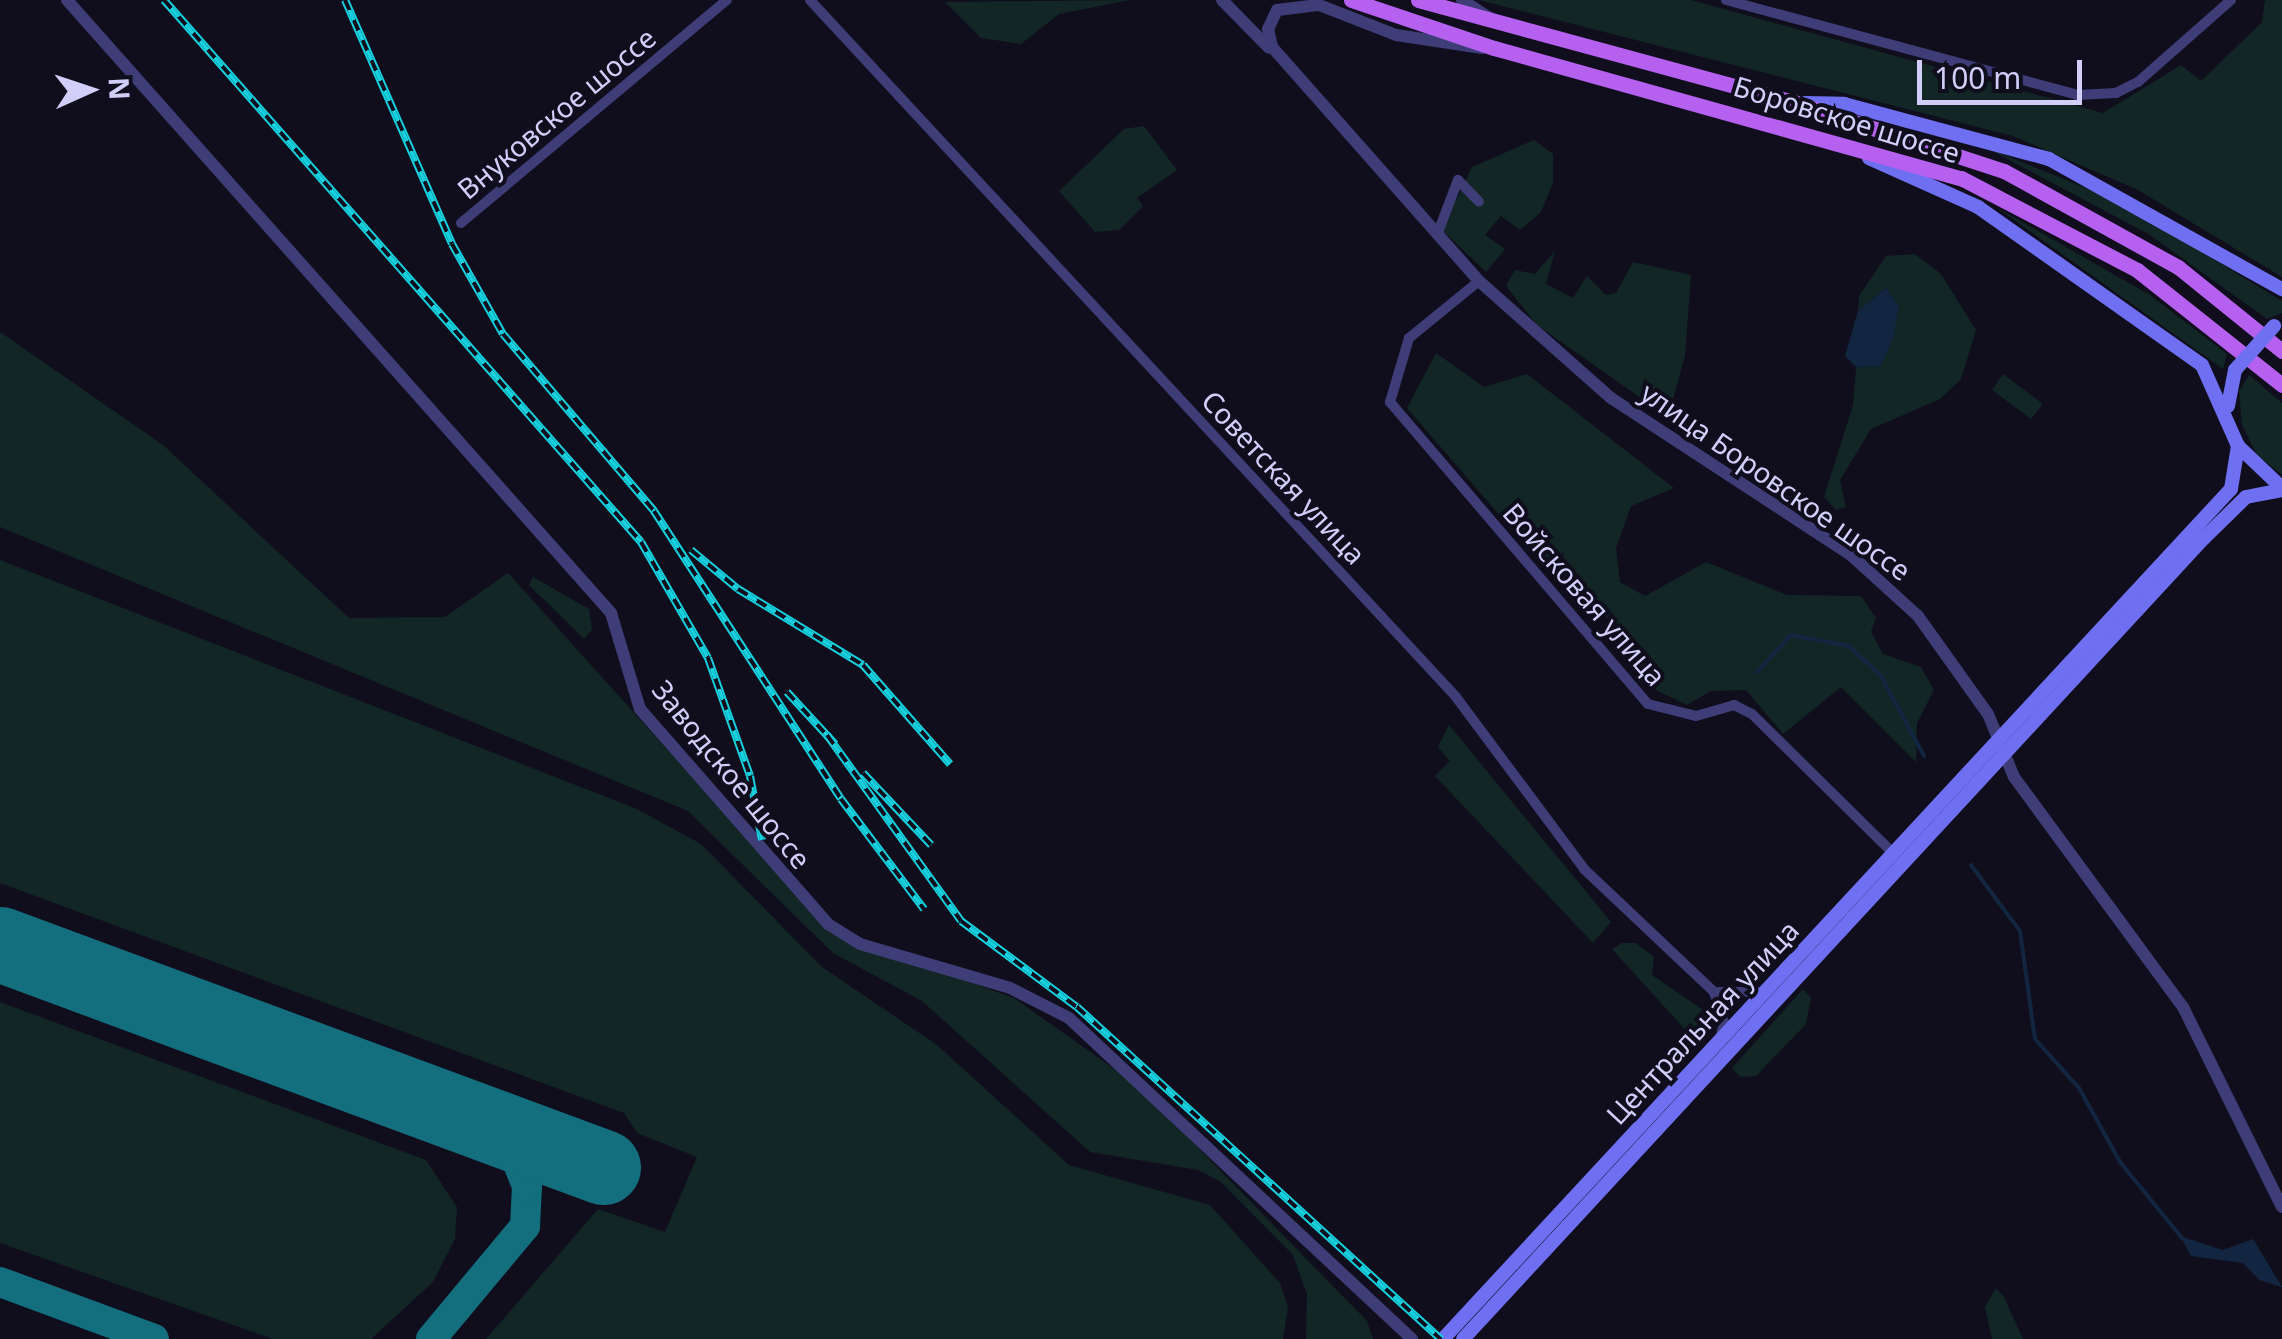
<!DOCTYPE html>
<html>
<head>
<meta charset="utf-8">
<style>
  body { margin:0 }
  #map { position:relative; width:2282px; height:1339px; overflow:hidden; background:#100e1d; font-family:"Noto Sans",sans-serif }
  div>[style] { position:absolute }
  .green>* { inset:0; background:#112625 }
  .water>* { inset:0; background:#122641 }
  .stream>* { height:4px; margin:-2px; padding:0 2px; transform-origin:2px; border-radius:2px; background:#122641 }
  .taxiway>* { height:30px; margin:-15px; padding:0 15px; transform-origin:15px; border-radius:15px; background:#136f7e }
  .runway>* { height:75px; margin:-37.5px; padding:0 37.5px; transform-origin:37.5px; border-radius:37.5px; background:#136f7e }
  .minor>* { height:10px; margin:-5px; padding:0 5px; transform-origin:5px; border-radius:5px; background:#3e3d77 }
  .tertiary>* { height:12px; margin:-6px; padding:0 6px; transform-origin:6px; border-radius:6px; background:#3e3d77 }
  .secondary>* { height:14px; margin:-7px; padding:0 7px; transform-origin:7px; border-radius:7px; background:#6f6ff1 }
  .primary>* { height:15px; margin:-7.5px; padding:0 7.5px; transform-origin:7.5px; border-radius:7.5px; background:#b660ef }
  .rail>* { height:8px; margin-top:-4px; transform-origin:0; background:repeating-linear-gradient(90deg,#100e1d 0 11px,#16d0de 0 22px); box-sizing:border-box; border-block:2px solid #16d0de }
  .secondary-bridge>* { height:14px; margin:-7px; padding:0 7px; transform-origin:7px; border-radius:7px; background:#6f6ff1 }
  span { translate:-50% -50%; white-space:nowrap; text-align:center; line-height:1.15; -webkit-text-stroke:8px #100e1d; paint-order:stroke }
  .street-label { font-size:28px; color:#d2cefa }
  .north { position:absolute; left:40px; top:40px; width:100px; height:100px; -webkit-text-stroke:8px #100e1d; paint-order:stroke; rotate:87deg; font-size:28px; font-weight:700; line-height:40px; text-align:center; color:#d2cefa }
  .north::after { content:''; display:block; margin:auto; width:35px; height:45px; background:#d2cefa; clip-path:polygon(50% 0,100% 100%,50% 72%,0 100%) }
  .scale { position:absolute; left:1917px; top:60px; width:165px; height:45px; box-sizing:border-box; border:5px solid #d2cefa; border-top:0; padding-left:12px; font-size:30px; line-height:35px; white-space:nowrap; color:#d2cefa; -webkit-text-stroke:8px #100e1d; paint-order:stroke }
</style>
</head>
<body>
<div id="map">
  <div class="green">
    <i style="clip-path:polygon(1130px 0,1059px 14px,1021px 44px,981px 38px,945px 2px)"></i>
    <i style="clip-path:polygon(1479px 0,1691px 0,2103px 113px,2181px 65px,2201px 81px,2262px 22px,2265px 0,2282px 0,2282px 277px,2138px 190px,2013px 136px)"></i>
    <i style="clip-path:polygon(1144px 126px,1177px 170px,1137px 198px,1143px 206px,1119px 230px,1095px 232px,1059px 191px,1124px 129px)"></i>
    <i style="clip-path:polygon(1534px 140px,1553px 154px,1553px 183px,1541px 212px,1520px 230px,1501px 216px,1485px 235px,1505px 249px,1486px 272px,1442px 230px,1472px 167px)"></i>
    <i style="clip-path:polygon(1987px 148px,2118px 201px,2282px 301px,2282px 313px,2267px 319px,2150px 235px)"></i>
    <i style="clip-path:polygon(1996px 207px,2150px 295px,2227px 354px,2223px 369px)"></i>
    <i style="clip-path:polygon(1555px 251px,1546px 284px,1573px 298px,1587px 276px,1606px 295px,1616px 293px,1633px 262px,1691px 275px,1685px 356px,1668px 417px,1537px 325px,1506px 286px,1515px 270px,1535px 274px)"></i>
    <i style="clip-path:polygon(1915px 254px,1941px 274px,1976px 330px,1961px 379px,1940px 399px,1871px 429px,1840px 480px,1846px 507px,1836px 510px,1824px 497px,1853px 405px,1856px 367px,1881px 366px,1899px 306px,1886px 288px,1858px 311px,1859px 296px,1886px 256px)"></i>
    <i style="clip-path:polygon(0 332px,163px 445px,349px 618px,445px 617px,508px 573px,833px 933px,1014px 998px,1137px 1085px,1367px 1321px,1373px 1339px,1306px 1339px,1307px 1294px,1293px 1255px,1221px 1182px,1198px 1170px,1090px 1152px,922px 1001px,833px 953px,688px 811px,0 527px)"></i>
    <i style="clip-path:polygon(1436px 353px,1484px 387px,1527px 374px,1674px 488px,1631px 506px,1616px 548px,1620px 582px,1645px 596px,1706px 562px,1787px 595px,1861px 596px,1876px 618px,1871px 632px,1883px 654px,1921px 667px,1934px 690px,1917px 723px,1916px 762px,1841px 687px,1783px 734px,1746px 690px,1711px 691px,1687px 705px,1656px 690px,1590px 593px,1558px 583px,1407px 408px)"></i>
    <i style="clip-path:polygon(2003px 374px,2043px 404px,2031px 419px,1992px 390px)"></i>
    <i style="clip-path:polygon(2249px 375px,2282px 403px,2282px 475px,2257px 455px,2242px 425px,2239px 391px)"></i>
    <i style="clip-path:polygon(0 560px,637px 809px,701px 844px,822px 967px,937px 1045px,1069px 1165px,1210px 1205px,1280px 1283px,1288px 1307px,1283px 1339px,486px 1339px,598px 1209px,665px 1232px,697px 1157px,637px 1133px,624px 1113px,0 883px)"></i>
    <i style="clip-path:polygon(533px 577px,589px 609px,592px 630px,584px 639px,529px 585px)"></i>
    <i style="clip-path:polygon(1449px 725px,1611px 922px,1593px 943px,1435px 776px,1450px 761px,1438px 747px)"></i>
    <i style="clip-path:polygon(1622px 943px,1636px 943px,1654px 957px,1652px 975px,1716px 1019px,1700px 1046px,1612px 949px)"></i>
    <i style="clip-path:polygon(1803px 989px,1811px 998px,1806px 1024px,1756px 1076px,1740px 1077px,1732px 1068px)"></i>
    <i style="clip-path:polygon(0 1002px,426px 1160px,457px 1207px,455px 1239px,433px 1282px,371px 1339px,273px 1339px,0 1243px)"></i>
    <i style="clip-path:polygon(1996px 1288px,2004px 1297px,2023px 1339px,1992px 1339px,1985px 1307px)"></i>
  </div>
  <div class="water">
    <i style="clip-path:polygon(1886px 288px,1899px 306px,1893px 338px,1881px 366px,1856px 367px,1845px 356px,1858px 311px)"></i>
    <i style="clip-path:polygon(2180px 1236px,2223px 1250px,2253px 1239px,2282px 1287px,2259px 1280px,2243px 1263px,2191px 1256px)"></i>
  </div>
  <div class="stream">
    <i style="left:1757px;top:672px;width:50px;rotate:-47.4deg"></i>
    <i style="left:1791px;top:635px;width:59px;rotate:10.7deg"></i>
    <i style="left:1849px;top:646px;width:44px;rotate:43.2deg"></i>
    <i style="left:1881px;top:676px;width:91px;rotate:61.7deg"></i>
    <i style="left:1971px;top:865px;width:82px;rotate:53.4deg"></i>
    <i style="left:2020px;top:931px;width:109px;rotate:82.1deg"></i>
    <i style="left:2035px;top:1039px;width:66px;rotate:48.1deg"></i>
    <i style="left:2079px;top:1088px;width:85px;rotate:61deg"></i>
    <i style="left:2120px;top:1162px;width:98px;rotate:50.8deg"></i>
  </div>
  <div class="taxiway">
    <i style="left:0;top:1282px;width:164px;rotate:20.3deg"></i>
    <i style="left:431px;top:1339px;width:147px;rotate:-50.2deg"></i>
    <i style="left:525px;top:1226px;width:40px;rotate:-87.1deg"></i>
    <i style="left:527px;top:1186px;width:29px;rotate:-112deg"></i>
    <i style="left:516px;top:1159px;width:58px;rotate:-137.8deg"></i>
  </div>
  <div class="runway">
    <i style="left:0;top:944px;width:643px;rotate:20.3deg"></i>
  </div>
  <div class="minor">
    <i style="left:810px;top:0;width:950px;rotate:47.17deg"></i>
    <i style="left:1456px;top:697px;width:214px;rotate:53.3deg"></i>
    <i style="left:1584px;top:869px;width:179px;rotate:43.4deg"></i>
    <i style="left:1714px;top:992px;width:32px;rotate:72deg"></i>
    <i style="left:1724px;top:1022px;width:17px;rotate:103deg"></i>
    <i style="left:1726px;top:0;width:364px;rotate:15.1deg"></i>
    <i style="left:2077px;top:95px;width:39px;rotate:-3deg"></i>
    <i style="left:2116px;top:93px;width:25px;rotate:-27deg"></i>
    <i style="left:2138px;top:82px;width:124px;rotate:-41.4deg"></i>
    <i style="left:461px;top:223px;width:347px;rotate:-40deg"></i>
    <i style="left:1437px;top:235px;width:59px;rotate:-69.1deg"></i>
    <i style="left:1458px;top:180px;width:30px;rotate:46deg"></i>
    <i style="left:1479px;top:281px;width:90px;rotate:140.8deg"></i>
    <i style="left:1409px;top:338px;width:67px;rotate:106.5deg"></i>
    <i style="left:1390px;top:402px;width:397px;rotate:49.5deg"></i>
    <i style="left:1648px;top:704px;width:49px;rotate:14deg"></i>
    <i style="left:1696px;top:716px;width:40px;rotate:-16deg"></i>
    <i style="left:1734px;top:705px;width:20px;rotate:27deg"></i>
    <i style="left:1752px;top:714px;width:197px;rotate:44.6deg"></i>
    <i style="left:1714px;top:992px;width:49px"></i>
  </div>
  <div class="tertiary">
    <i style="left:67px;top:0;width:820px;rotate:48.41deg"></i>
    <i style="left:611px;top:613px;width:100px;rotate:73.2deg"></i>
    <i style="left:640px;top:709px;width:286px;rotate:48.8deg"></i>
    <i style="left:828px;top:924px;width:38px;rotate:32deg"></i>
    <i style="left:860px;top:944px;width:156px;rotate:16.3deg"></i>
    <i style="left:1010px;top:988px;width:66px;rotate:27deg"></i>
    <i style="left:1069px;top:1018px;width:470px;rotate:43.1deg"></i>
    <i style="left:1222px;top:0;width:67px;rotate:45.6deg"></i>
    <i style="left:1462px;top:0;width:33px;rotate:33deg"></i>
    <i style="left:1314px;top:3px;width:88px;rotate:21.3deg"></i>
    <i style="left:1396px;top:35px;width:87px;rotate:8.6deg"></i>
    <i style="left:1318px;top:5px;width:41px;rotate:173deg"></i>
    <i style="left:1277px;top:10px;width:21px;rotate:115deg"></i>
    <i style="left:1268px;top:29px;width:18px;rotate:77deg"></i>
    <i style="left:1272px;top:47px;width:312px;rotate:48.5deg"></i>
    <i style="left:1479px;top:281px;width:176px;rotate:41.6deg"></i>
    <i style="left:1611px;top:398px;width:288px;rotate:33.2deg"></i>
    <i style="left:1852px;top:556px;width:89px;rotate:42.3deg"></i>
    <i style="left:1918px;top:616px;width:120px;rotate:54.5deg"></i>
    <i style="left:1988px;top:714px;width:68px;rotate:67.6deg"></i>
    <i style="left:2014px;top:777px;width:285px;rotate:53.7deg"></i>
    <i style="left:2183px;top:1007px;width:223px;rotate:63.7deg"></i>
  </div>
  <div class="secondary">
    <i style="left:1805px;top:103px;width:39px;rotate:1deg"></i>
    <i style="left:1844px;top:104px;width:212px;rotate:15deg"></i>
    <i style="left:2049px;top:159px;width:267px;rotate:29.2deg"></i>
    <i style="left:1869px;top:158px;width:120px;rotate:24.2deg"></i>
    <i style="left:1978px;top:207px;width:274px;rotate:35.2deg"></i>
    <i style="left:2202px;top:365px;width:89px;rotate:66deg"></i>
    <i style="left:2238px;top:446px;width:59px;rotate:43.6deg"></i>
    <i style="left:2228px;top:406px;width:37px;rotate:-79deg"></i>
    <i style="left:1443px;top:1339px;width:1159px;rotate:-47.17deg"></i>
    <i style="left:2231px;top:489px;width:44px;rotate:-80.8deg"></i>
    <i style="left:1463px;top:1339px;width:1090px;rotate:-47.23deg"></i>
    <i style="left:2203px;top:539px;width:60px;rotate:-44.3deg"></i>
    <i style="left:2246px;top:497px;width:37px;rotate:-11deg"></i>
  </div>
  <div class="primary">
    <i style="left:1351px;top:0;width:151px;rotate:18.6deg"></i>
    <i style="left:1494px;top:48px;width:485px;rotate:15.6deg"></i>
    <i style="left:1961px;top:178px;width:199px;rotate:27.6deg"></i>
    <i style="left:2137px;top:270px;width:185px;rotate:38.4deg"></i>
    <i style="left:1418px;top:0;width:392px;rotate:15.2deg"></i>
    <i style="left:1796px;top:103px;width:219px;rotate:18.1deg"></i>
    <i style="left:2004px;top:171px;width:199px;rotate:28.9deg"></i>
    <i style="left:2178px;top:267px;width:134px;rotate:38.9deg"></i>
  </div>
  <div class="rail">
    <i style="left:164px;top:0;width:722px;rotate:48.65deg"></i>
    <i style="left:641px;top:542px;width:134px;rotate:60deg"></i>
    <i style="left:708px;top:658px;width:125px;rotate:70.4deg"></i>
    <i style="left:750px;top:776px;width:65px;rotate:79.4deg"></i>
    <i style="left:345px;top:0;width:266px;rotate:66.3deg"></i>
    <i style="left:452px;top:244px;width:103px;rotate:60.5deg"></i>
    <i style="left:503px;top:334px;width:233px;rotate:49.5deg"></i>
    <i style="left:654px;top:511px;width:343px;rotate:57deg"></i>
    <i style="left:841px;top:799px;width:138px;rotate:53deg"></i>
    <i style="left:691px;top:550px;width:61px;rotate:39.7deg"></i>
    <i style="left:738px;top:589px;width:146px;rotate:31.3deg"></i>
    <i style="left:863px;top:665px;width:132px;rotate:48.7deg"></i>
    <i style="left:787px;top:692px;width:71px;rotate:47.3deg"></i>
    <i style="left:827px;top:735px;width:229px;rotate:54.2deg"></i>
    <i style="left:961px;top:921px;width:144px;rotate:36.6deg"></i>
    <i style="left:1077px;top:1007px;width:493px;rotate:42.4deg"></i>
    <i style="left:863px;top:773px;width:99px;rotate:46.6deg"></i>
  </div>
  <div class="secondary-bridge">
    <i style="left:2235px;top:370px;width:59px;rotate:-48.4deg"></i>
  </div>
  <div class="street-label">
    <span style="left:556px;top:113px;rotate:-40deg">Внуковское шоссе</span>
    <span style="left:1847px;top:119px;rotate:17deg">Боровское шоссе</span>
    <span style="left:1284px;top:477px;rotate:47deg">Советская улица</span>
    <span style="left:1776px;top:481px;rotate:35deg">улица Боровское шоссе</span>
    <span style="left:1585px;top:594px;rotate:49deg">Войсковая улица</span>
    <span style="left:732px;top:774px;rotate:51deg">Заводское шоссе</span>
    <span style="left:1702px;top:1022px;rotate:-47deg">Центральная улица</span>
  </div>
  <div class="north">N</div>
  <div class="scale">100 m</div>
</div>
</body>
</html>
